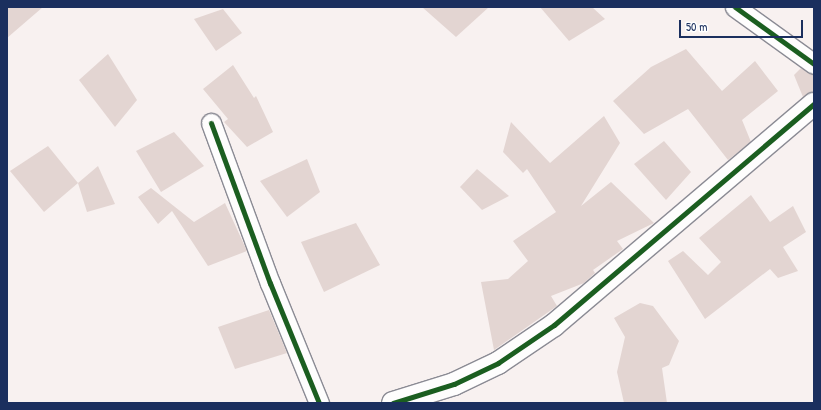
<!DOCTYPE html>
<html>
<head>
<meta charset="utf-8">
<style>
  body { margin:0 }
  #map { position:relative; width:821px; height:410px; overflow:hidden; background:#f8f1f0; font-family:"Patrick Hand",sans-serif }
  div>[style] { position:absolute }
  .building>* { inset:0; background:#e3d5d2 }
  .roads { filter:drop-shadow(1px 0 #8b8b94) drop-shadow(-1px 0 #8b8b94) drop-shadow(0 1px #8b8b94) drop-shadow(0 -1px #8b8b94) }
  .minor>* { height:19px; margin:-9.5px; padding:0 9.5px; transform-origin:9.5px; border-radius:9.5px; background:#fefdfd }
  .tertiary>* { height:22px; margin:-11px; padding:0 11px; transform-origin:11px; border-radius:11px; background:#fefdfd }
  .cycleway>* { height:5px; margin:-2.5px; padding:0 2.5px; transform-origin:2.5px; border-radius:2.5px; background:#1b5e20 }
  span { translate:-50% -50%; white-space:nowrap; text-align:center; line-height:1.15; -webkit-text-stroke:3.5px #fff; paint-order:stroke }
  .frame { position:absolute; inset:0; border:8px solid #1b2f5e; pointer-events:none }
  .scale { position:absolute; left:679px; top:20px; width:124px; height:18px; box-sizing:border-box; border:2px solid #1b2f5e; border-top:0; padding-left:5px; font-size:12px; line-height:14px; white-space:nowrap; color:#1b2f5e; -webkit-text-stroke:3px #fff; paint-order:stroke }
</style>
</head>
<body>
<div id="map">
  <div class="building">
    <i style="clip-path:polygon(7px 7px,43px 7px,7px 38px)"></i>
    <i style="clip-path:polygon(422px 7px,489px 7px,456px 37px)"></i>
    <i style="clip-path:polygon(540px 7px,592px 7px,605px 19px,569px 41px)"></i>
    <i style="clip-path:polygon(223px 9px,242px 33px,216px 51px,194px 19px)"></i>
    <i style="clip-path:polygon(686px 49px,722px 91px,755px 61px,778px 91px,742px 120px,751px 142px,728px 160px,688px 109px,644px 134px,613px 101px,651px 67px)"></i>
    <i style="clip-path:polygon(108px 54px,137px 100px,115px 127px,79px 80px)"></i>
    <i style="clip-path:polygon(233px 65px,254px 98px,256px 96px,273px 132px,247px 147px,224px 122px,228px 119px,203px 89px)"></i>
    <i style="clip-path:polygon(801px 68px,814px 75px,814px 92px,803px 97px,794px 75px)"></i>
    <i style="clip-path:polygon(604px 116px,620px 143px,581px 206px,611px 182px,654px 223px,617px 241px,623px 249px,593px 270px,595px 273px,584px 283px,551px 296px,557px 306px,494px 350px,481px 282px,508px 279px,528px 261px,513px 241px,556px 212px,527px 169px,523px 173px,503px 152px,511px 122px,550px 163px)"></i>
    <i style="clip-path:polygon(174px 132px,204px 166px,161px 192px,136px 151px)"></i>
    <i style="clip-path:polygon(664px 141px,691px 172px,666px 200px,634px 164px)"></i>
    <i style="clip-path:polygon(48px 146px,78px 183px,44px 212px,10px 171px)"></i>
    <i style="clip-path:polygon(307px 159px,320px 192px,287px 217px,260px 181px)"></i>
    <i style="clip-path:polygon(98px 166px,115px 204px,87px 212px,78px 183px)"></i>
    <i style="clip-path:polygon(477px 169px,509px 196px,482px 210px,460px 187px)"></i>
    <i style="clip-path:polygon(151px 188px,194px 222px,225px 203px,247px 251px,208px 266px,172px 211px,158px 224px,138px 197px)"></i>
    <i style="clip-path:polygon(751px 195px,770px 222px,793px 206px,806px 232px,783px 247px,798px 271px,778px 278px,770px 269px,705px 319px,668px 261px,683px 251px,708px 275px,721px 262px,699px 238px)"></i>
    <i style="clip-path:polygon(356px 223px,380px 265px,324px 292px,301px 242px)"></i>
    <i style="clip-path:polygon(640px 303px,653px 306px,679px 341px,669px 365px,662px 368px,667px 403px,624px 403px,617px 372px,625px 337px,614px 318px)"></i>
    <i style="clip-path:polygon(269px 310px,287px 353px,235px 369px,218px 327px)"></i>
  </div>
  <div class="roads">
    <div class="minor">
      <i style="left:735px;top:7px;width:97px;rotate:35.8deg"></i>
      <i style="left:211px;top:123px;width:171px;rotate:69.8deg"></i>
      <i style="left:270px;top:283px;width:130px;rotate:67.8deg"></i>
    </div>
    <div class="tertiary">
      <i style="left:393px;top:403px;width:64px;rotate:-17.3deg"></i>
      <i style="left:454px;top:384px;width:49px;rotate:-25.5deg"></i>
      <i style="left:498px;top:363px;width:68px;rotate:-34.2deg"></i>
      <i style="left:554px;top:325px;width:341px;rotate:-40.4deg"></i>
    </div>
  </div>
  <div class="cycleway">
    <i style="left:735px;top:7px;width:97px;rotate:35.8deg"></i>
    <i style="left:211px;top:123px;width:171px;rotate:69.8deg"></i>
    <i style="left:270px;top:283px;width:130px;rotate:67.8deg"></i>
    <i style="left:393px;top:403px;width:64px;rotate:-17.3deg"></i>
    <i style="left:454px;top:384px;width:49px;rotate:-25.5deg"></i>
    <i style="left:498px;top:363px;width:68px;rotate:-34.2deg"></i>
    <i style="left:554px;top:325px;width:341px;rotate:-40.4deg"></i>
  </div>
  <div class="frame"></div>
  <div class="scale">50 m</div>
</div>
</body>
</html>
